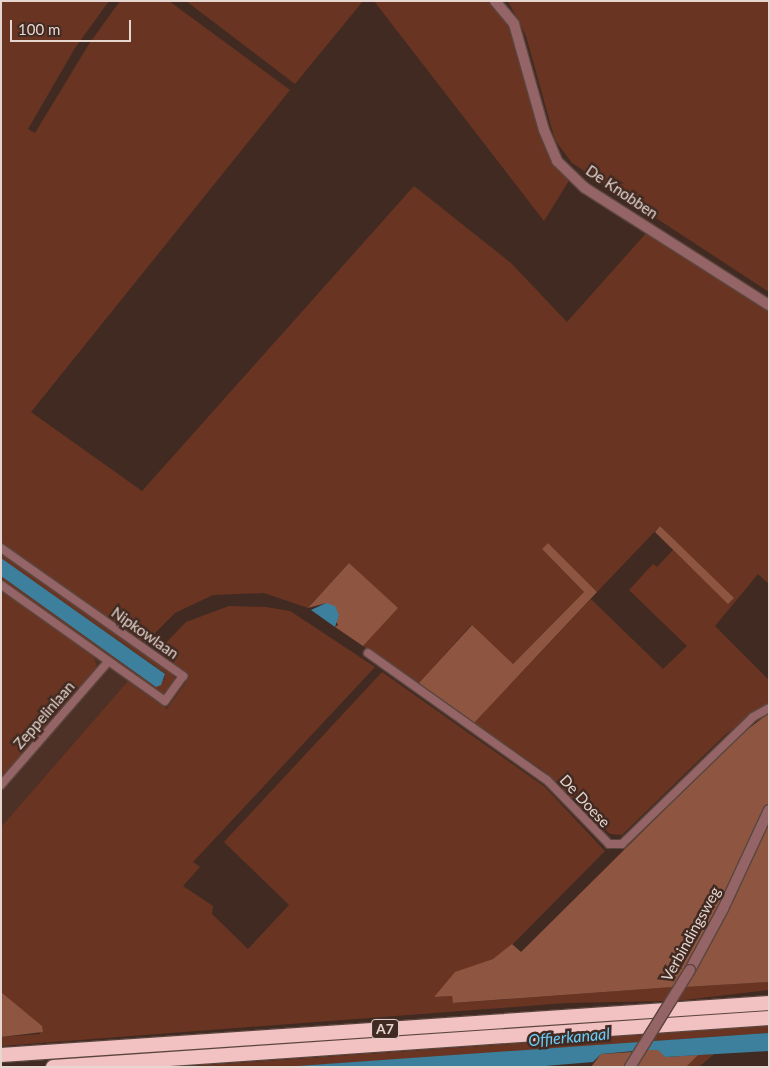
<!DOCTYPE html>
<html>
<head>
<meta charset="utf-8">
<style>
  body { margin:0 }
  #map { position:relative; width:770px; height:1068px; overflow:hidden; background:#412a22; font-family:Lato,sans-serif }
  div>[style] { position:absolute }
  .built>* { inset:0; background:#4e3126 }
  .green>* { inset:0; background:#693522 }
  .forest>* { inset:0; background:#8e5540 }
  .water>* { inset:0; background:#3c809e }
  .roads { filter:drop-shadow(1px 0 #5b463e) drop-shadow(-1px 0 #5b463e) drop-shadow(0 1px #5b463e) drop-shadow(0 -1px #5b463e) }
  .minor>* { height:8px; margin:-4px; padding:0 4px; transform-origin:4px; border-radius:4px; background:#956466 }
  .tertiary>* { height:10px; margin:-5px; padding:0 5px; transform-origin:5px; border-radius:5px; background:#956466 }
  .motorway>* { height:14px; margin:-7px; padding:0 7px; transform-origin:7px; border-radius:7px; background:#f2c1c2 }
  .bridges { filter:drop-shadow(1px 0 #5b463e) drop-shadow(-1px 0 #5b463e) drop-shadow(0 1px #5b463e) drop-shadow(0 -1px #5b463e) }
  .tertiary-bridge>* { height:10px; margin:-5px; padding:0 5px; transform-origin:5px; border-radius:5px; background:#956466 }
  span { translate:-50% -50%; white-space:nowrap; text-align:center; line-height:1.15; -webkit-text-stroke:5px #412a22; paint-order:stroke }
  .shield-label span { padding:1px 4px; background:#412a22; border:1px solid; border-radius:4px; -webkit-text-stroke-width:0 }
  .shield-label { font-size:14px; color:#e5d6d0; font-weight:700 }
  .street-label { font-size:15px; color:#e5d6d0 }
  .water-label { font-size:16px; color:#68cdf9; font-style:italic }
  .frame { position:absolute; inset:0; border:2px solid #e5d6d0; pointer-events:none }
  .scale { position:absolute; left:10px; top:20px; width:121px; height:22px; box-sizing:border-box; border:2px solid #e5d6d0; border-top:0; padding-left:6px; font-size:15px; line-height:18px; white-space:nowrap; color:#e5d6d0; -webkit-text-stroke:4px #412a22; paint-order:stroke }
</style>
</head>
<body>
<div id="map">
  <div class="built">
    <i style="clip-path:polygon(1px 543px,190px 676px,167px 709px,127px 682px,1px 827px)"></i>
  </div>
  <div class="green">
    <i style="clip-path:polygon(1px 1px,109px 1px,75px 48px,28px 129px,35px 133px,89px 44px,120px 1px,169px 1px,290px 90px,31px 412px,142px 491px,414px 186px,511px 263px,567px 322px,648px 231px,769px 308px,769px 584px,758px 574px,715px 626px,769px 680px,769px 702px,725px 735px,622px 835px,610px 834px,541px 769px,474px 723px,591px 599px,663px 669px,687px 646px,629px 590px,653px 564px,657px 567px,673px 550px,728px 603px,733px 599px,660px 526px,597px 592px,548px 543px,542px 549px,584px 592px,512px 665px,471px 625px,418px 684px,363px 646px,397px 608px,349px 563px,308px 608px,264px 593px,213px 595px,175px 613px,144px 644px,1px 543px)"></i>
    <i style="clip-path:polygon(186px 1px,363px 1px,295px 84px)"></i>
    <i style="clip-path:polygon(374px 1px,488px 1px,508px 21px,537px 120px,570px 179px,544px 221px)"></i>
    <i style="clip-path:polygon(508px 1px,769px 1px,769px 292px,572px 163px,555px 140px,526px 36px)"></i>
    <i style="clip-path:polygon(1px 552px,172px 673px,175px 680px,167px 692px,163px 695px,1px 582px,1px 576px,156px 687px,165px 679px,165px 673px,1px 558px)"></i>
    <i style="clip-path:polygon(1px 590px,93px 655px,97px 667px,96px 673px,1px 780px)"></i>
    <i style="clip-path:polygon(229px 606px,266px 607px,290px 611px,375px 667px,193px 862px,200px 867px,183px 886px,213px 906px,212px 914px,248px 949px,289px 905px,224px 842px,382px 672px,545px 787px,605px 851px,507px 950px,493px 959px,455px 973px,434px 997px,452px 996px,454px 1003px,673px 987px,665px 1001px,566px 1003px,1px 1046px,1px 1037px,40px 1034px,41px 1026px,1px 992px,1px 827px,128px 681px,167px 709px,190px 676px,156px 653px,186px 622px)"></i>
    <i style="clip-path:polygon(769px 982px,769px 990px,676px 1001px,685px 987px)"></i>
    <i style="clip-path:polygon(769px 1026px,769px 1033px,421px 1058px,283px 1067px,178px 1067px)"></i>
    <i style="clip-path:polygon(714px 1054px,699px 1067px,686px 1067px,698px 1055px)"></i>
  </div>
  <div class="forest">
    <i style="clip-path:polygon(660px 526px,734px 598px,728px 604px,655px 532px)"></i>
    <i style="clip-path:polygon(548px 543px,597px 592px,474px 723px,418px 684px,472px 625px,513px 664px,584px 592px,542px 549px)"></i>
    <i style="clip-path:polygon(349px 563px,398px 608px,363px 646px,335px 627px,338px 625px,326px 603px,308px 608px)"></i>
    <i style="clip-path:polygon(769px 713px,769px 805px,713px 922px,673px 987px,453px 1003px,452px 996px,434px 997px,455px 972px,493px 959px,512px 944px,521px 952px,738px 737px)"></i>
    <i style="clip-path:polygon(769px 820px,769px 982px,685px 987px,734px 900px)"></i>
    <i style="clip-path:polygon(1px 992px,42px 1026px,43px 1032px,1px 1037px)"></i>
    <i style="clip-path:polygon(658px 1049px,665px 1057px,698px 1055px,686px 1067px,635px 1066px,645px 1050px)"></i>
    <i style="clip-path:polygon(633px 1052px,624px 1067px,591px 1067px,601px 1054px)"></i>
  </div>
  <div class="water">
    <i style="clip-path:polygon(1px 558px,165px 674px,161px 685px,156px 687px,1px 576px)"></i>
    <i style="clip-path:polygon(326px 603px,335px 606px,339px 615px,335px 627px,311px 610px)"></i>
    <i style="clip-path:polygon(769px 1033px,769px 1051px,665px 1057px,658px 1050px,645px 1050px,601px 1054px,593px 1062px,533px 1067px,283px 1067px)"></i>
  </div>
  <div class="roads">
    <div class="minor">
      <i style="left:1px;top:548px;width:223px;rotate:35.1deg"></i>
      <i style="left:183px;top:676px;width:31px;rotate:126deg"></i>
      <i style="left:165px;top:701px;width:201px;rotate:-144.7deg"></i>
      <i style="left:368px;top:653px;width:219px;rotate:35.4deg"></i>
      <i style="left:547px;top:780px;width:89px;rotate:45.9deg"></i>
      <i style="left:609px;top:844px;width:13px"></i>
      <i style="left:622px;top:844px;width:182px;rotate:-44.1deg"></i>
      <i style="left:753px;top:717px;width:18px;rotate:-29deg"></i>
      <i style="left:1px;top:785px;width:163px;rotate:-49deg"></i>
    </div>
    <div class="tertiary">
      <i style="left:495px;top:1px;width:30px;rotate:50deg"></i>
      <i style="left:514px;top:24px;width:110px;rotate:74.2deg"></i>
      <i style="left:544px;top:130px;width:34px;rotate:67deg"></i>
      <i style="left:557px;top:161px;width:39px;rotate:44deg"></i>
      <i style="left:585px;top:188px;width:218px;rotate:32.5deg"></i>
      <i style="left:690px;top:970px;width:69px;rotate:-61.6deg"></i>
      <i style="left:723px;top:909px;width:109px;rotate:-65.1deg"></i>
    </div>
    <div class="motorway">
      <i style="left:1px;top:1055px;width:770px;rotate:-3.87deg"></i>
      <i style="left:53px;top:1067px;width:718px;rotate:-3.91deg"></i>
    </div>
  </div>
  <div class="bridges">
    <div class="tertiary-bridge">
      <i style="left:630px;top:1067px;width:114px;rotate:-58.3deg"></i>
    </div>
  </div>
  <div class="shield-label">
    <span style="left:385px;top:1029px">A7</span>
  </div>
  <div class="street-label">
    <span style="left:622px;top:192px;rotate:34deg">De Knobben</span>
    <span style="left:145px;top:633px;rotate:35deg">Nipkowlaan</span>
    <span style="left:44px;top:715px;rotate:-49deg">Zeppelinlaan</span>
    <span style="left:585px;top:801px;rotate:47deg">De Doese</span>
    <span style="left:691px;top:934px;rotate:-61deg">Verbindingsweg</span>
  </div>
  <div class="water-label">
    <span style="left:569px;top:1037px;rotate:-5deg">Offierkanaal</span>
  </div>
  <div class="frame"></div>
  <div class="scale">100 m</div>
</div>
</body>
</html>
